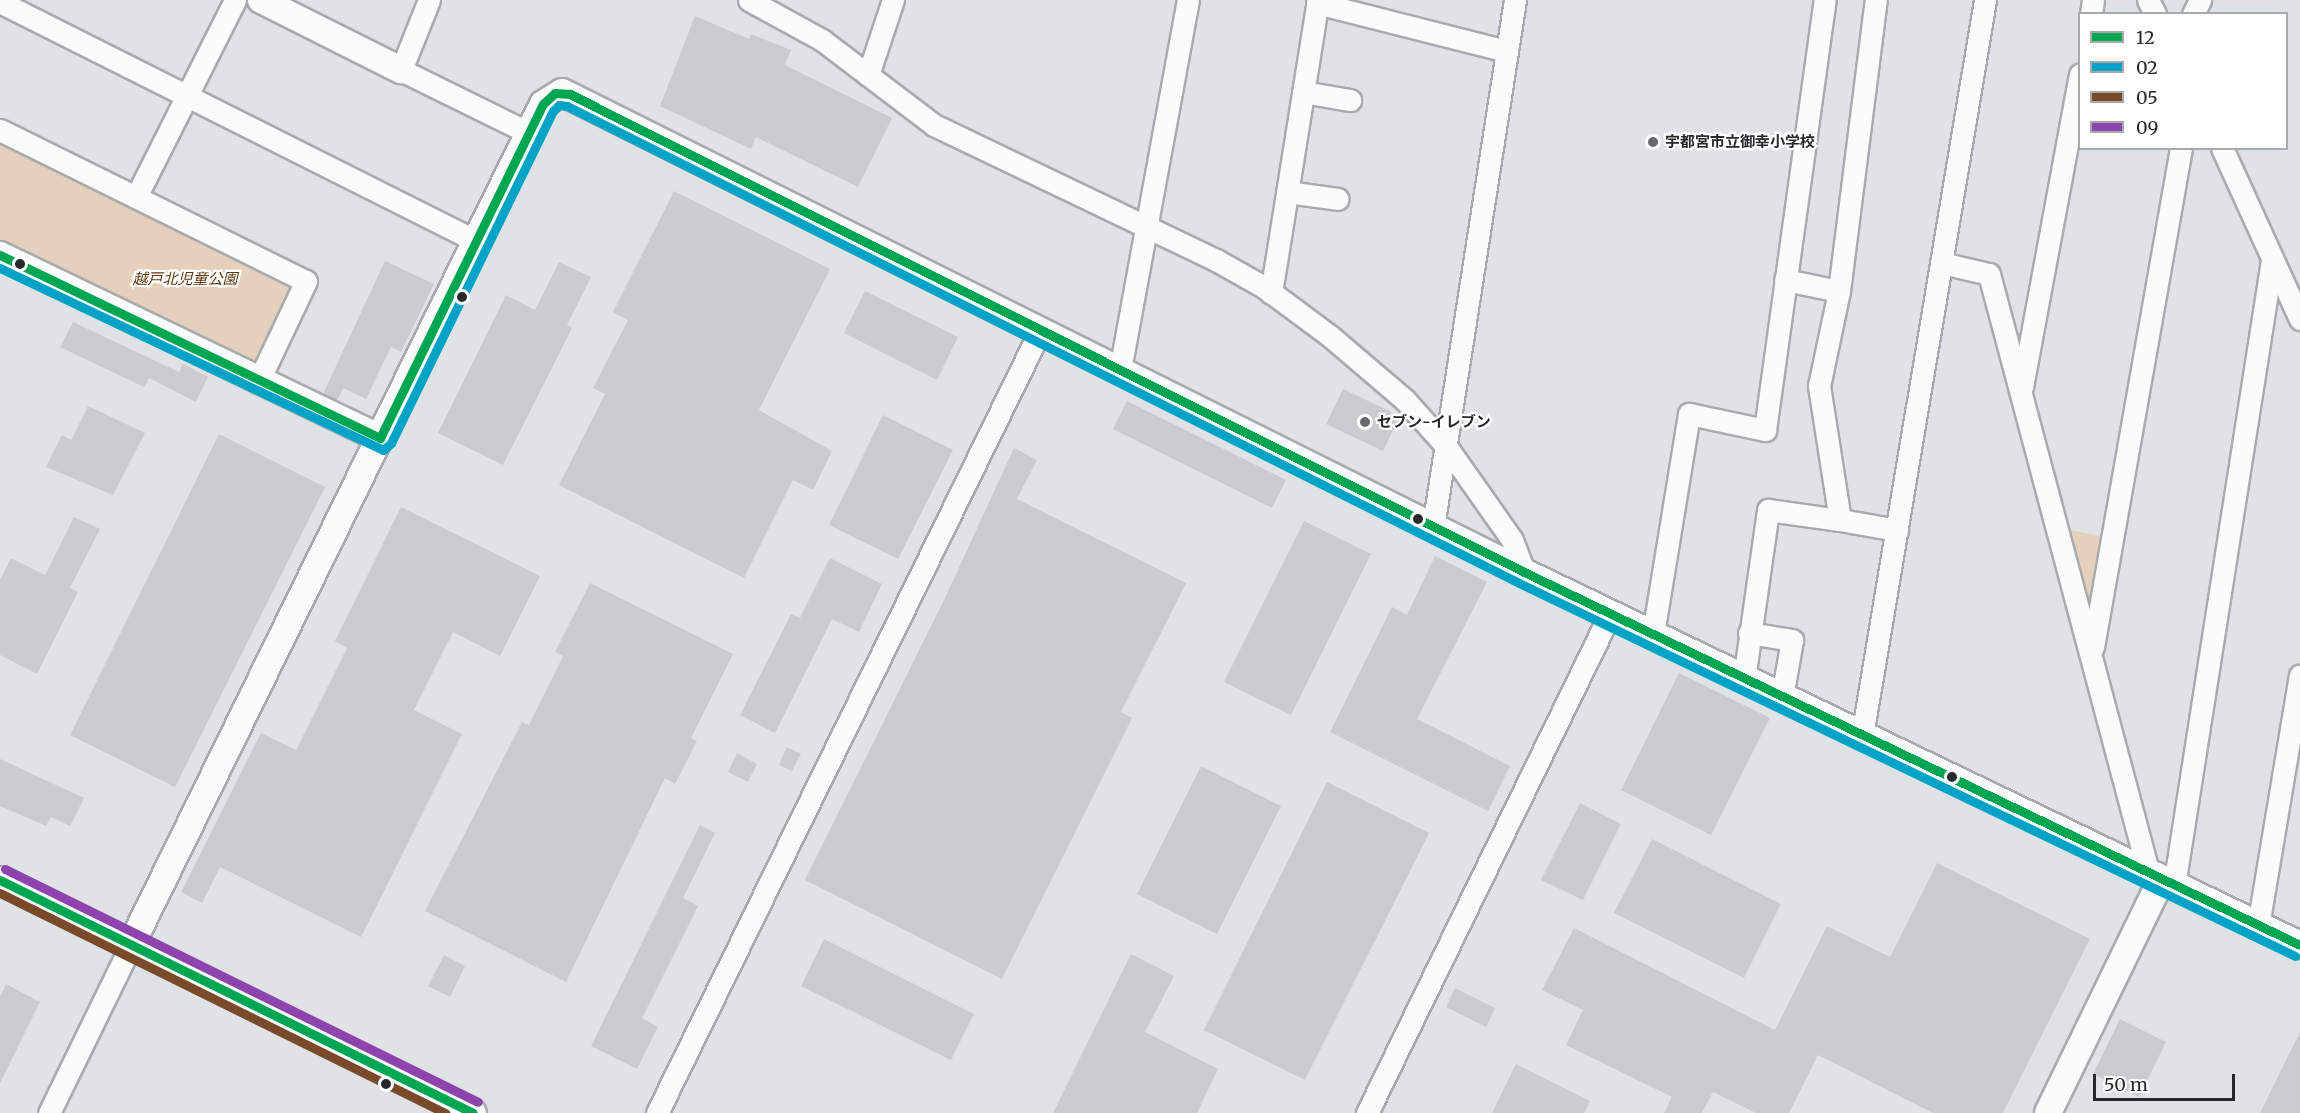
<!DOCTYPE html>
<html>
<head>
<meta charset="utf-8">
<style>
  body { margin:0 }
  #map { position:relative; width:2300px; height:1113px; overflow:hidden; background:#e0e3e5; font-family:Merriweather,"Noto Sans JP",serif }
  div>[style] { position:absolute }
  .green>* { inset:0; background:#e4d0bd }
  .building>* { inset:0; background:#c9cbcd }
  .roads { filter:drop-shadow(2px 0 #a8abad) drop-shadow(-2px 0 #a8abad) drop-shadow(0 2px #a8abad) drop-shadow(0 -2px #a8abad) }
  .minor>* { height:21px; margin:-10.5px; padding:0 10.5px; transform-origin:10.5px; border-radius:10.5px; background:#fafbfb }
  .tertiary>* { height:26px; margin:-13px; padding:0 13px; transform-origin:13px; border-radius:13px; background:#fafbfb }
  .bus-1>* { height:9px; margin:-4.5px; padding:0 4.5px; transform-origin:4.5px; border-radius:4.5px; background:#00a651 }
  .bus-2>* { height:9px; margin:-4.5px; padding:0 4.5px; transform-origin:4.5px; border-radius:4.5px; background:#02a3c6 }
  .bus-3>* { height:9px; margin:-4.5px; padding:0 4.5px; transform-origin:4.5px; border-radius:4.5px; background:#7a4b2a }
  .bus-4>* { height:9px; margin:-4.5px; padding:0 4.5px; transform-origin:4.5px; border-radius:4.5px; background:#8e44ad }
  .dots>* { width:16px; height:16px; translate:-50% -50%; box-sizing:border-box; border:3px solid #fff; border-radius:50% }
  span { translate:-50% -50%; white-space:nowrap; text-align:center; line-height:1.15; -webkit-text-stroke:4.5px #fff; paint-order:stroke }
  .poi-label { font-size:15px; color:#26292a; font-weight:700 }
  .left { translate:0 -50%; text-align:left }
  .park-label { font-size:15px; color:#5d3811; font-style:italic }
  .legend { position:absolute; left:2078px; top:12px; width:210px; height:138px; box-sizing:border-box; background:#fff; border:2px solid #a8a9aa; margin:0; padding:8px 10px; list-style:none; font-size:18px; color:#26292a }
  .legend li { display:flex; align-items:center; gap:12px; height:30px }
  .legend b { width:30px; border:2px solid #a8a9aa }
  .scale { position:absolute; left:2093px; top:1074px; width:142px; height:27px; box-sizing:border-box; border:3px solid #26292a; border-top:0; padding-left:8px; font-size:18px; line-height:21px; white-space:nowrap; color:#26292a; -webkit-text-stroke:4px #fff; paint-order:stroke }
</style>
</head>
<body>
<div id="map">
  <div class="green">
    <i style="clip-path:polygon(0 135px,302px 282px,258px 369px,0 243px)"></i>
    <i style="clip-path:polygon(2060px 528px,2105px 537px,2093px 604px,2081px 602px)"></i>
  </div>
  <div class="building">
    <i style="clip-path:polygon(695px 16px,749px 39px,751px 34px,791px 50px,785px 65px,892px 118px,858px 187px,756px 137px,751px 149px,660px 106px)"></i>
    <i style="clip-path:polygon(674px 191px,830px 269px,759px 410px,832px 451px,813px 490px,793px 480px,744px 578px,559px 485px,605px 394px,593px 388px,628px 320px,613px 312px)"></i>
    <i style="clip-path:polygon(385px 261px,434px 284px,401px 352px,391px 347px,366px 399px,343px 388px,337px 401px,323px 394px)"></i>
    <i style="clip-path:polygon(559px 262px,591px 277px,567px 325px,572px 328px,503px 465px,438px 433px,506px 295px,535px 310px)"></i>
    <i style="clip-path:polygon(865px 291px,958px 337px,937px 380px,844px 333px)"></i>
    <i style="clip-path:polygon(73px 322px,179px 372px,183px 364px,208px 377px,196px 402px,149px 378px,144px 387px,60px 347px)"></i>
    <i style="clip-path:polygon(1343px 389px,1400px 416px,1383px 451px,1326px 424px)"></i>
    <i style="clip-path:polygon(1127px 401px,1286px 480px,1272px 508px,1113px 429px)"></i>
    <i style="clip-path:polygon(88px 406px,145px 433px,113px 495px,46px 467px,62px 435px,71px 440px)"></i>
    <i style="clip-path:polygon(883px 415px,953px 450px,898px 559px,829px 525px)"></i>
    <i style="clip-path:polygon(219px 434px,325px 487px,175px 787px,70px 735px)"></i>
    <i style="clip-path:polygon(1014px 448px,1037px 460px,1017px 499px,1186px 583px,1121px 712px,1132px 718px,1002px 979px,805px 880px,945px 598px)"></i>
    <i style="clip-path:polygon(401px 507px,540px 576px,500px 656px,453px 632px,414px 710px,462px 734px,361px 937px,220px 867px,202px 903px,181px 892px,261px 733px,296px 750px,347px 648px,335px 641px)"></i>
    <i style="clip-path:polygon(74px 517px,100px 529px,70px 588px,78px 592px,37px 674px,0 655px,0 580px,11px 558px,45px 575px)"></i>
    <i style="clip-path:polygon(1304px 521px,1371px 554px,1291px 715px,1224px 682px)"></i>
    <i style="clip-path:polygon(1435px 556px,1487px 582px,1417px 719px,1510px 766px,1488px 811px,1330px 732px,1392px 607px,1407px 615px)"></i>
    <i style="clip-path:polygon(830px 558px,882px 584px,859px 632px,832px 619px,775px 733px,740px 715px,791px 614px,800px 618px)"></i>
    <i style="clip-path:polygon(590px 583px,733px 654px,691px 738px,697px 741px,675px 784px,665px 778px,566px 982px,425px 911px,522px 722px,529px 725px,563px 656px,555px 652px)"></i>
    <i style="clip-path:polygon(1679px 673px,1770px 718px,1711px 835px,1621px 790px)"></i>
    <i style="clip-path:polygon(787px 747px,801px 754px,792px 771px,779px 765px)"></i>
    <i style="clip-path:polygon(737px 753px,757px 764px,748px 782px,728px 772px)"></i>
    <i style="clip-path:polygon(0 759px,84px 798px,70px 826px,51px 817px,46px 826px,0 806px)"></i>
    <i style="clip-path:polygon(1201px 766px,1281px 806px,1217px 934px,1137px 894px)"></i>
    <i style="clip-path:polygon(1327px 782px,1429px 833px,1305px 1080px,1204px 1030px)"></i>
    <i style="clip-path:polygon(1580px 803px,1621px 824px,1583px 900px,1541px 880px)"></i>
    <i style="clip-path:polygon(700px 825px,715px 833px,683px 898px,698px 906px,642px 1018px,658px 1027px,637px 1069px,591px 1046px)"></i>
    <i style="clip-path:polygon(1652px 839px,1781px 904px,1744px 978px,1614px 913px)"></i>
    <i style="clip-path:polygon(1937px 863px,2090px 939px,2003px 1113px,1933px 1113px,1818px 1055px,1789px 1113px,1756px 1113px,1713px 1092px,1702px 1113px,1664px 1113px,1672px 1097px,1566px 1045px,1583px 1010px,1542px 990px,1574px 928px,1775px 1030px,1827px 926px,1890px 957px)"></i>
    <i style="clip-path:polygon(824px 939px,974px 1014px,951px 1060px,801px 986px)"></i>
    <i style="clip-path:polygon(1131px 954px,1174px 976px,1145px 1032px,1218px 1069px,1197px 1113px,1053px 1113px)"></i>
    <i style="clip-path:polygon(444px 955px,465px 966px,450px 997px,428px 986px)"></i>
    <i style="clip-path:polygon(6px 984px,40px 1002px,0 1083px,0 997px)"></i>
    <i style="clip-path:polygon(1455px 988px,1495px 1008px,1486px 1027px,1446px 1007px)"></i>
    <i style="clip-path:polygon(2120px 1019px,2166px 1042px,2139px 1097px,2093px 1074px)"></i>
    <i style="clip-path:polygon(2300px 1032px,2300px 1113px,2260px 1113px)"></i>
    <i style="clip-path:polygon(1516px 1064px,1590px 1101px,1584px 1113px,1492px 1113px)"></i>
  </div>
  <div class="roads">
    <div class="minor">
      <i style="left:429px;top:0;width:75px;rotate:111.8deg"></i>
      <i style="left:401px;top:70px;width:143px;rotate:26.2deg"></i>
      <i style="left:749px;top:0;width:83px;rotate:28.7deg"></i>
      <i style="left:822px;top:40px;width:141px;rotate:37.2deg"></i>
      <i style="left:934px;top:125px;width:313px;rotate:25.6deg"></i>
      <i style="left:1216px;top:260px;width:55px;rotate:29.4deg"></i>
      <i style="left:1264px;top:287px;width:82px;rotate:36.6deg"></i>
      <i style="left:1330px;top:336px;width:99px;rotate:40.5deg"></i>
      <i style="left:1405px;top:400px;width:62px;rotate:48.3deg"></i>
      <i style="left:1446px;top:446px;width:115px;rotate:54.9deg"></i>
      <i style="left:1512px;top:540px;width:34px;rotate:69deg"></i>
      <i style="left:2148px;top:0;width:16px;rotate:63deg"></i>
      <i style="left:0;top:2px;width:533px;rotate:26.66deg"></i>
      <i style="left:1317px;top:3px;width:196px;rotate:14.2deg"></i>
      <i style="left:2091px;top:14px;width:14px;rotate:-82deg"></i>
      <i style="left:2193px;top:14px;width:16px;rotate:-63deg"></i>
      <i style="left:868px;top:75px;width:79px;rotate:-71.6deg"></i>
      <i style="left:1303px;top:92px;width:48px;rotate:9.7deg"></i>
      <i style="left:0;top:130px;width:341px;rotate:26.3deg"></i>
      <i style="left:306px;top:281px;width:112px;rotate:115.4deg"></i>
      <i style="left:2222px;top:148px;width:188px;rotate:65.5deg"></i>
      <i style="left:1287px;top:192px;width:51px;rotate:7.8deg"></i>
      <i style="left:136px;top:197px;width:220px;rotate:-63.3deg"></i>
      <i style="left:1942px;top:263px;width:48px;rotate:13.2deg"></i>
      <i style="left:1989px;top:274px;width:622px;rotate:75.09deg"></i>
      <i style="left:1839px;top:291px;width:293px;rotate:-82.8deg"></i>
      <i style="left:1271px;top:293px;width:297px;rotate:-80.9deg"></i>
      <i style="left:1120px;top:370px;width:376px;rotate:-79.6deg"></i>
      <i style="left:2022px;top:387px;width:318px;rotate:-79.5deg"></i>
      <i style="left:1840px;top:520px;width:58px;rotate:10deg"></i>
      <i style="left:1433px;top:527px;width:533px;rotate:-81.16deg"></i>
      <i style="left:1749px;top:633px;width:44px;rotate:9.2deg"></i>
      <i style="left:1792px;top:640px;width:58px;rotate:100deg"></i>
      <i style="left:1653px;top:634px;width:223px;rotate:-80.7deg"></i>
      <i style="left:1689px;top:414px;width:78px;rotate:11.9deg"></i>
      <i style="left:1765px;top:430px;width:434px;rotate:-82.1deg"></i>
      <i style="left:2093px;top:647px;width:507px;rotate:-80deg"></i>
      <i style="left:1744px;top:679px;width:171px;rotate:-81.9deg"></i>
      <i style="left:1768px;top:510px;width:73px;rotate:7.9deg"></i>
      <i style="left:1840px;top:520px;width:136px;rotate:-98.9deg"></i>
      <i style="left:1819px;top:386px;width:97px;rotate:-78.1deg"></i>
      <i style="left:1839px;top:291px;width:55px;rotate:-168.5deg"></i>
      <i style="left:1862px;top:736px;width:746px;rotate:-80.51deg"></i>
      <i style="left:2174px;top:886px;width:634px;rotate:-81.1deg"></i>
      <i style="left:2258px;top:926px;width:254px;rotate:-80.5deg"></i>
      <i style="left:49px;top:1113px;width:187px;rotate:-64deg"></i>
      <i style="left:657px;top:1113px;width:871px;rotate:-63.91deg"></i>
      <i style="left:1367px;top:1113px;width:555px;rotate:-64.04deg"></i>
    </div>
    <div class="tertiary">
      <i style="left:261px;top:0;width:157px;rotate:26.6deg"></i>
      <i style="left:0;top:255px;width:422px;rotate:25.7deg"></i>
      <i style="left:0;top:880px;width:527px;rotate:26.22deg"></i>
      <i style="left:131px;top:945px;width:936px;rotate:-63.9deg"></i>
      <i style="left:543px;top:104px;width:22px;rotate:-32deg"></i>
      <i style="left:562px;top:92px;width:1075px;rotate:26.52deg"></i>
      <i style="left:1524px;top:572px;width:861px;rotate:25.67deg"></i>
      <i style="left:2048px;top:1113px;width:259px;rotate:-64.1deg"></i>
    </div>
  </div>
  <div class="bus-1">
    <i style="left:0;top:255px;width:422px;rotate:25.7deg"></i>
    <i style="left:380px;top:438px;width:372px;rotate:-64deg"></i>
    <i style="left:543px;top:104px;width:16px;rotate:-43deg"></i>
    <i style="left:555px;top:93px;width:15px;rotate:4deg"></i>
    <i style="left:570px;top:94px;width:1067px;rotate:26.61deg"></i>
    <i style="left:1524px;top:572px;width:861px;rotate:25.67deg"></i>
    <i style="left:0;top:880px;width:527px;rotate:26.22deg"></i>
  </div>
  <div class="bus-2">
    <i style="left:0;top:268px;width:424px;rotate:25.4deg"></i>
    <i style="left:383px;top:450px;width:11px;rotate:-41deg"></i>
    <i style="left:391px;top:443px;width:369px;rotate:-64deg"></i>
    <i style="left:553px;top:111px;width:8px;rotate:-45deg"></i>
    <i style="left:559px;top:105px;width:8px;rotate:7deg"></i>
    <i style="left:567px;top:106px;width:1065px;rotate:26.61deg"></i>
    <i style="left:1519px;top:583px;width:861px;rotate:25.67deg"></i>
  </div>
  <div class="bus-3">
    <i style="left:0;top:893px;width:497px;rotate:26.3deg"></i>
  </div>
  <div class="bus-4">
    <i style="left:5px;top:869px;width:527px;rotate:26.22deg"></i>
  </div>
  <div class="dots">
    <i style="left:1653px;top:142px;background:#676a6b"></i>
    <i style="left:20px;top:264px;background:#26292a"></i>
    <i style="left:462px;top:297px;background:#26292a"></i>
    <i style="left:1365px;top:422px;background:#676a6b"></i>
    <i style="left:1418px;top:519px;background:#26292a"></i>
    <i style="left:1952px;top:777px;background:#26292a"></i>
    <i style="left:386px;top:1084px;background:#26292a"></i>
  </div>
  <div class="poi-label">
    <span class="left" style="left:1665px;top:142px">宇都宮市立御幸小学校</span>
    <span class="left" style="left:1377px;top:422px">セブン-イレブン</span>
  </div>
  <div class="park-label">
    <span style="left:185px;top:279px">越戸北児童公園</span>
  </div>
  <ul class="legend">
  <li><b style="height:8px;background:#00a651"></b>12</li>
  <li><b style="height:8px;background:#02a3c6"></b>02</li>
  <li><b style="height:8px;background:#7a4b2a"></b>05</li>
  <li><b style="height:8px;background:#8e44ad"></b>09</li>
  </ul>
  <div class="scale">50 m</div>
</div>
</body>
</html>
